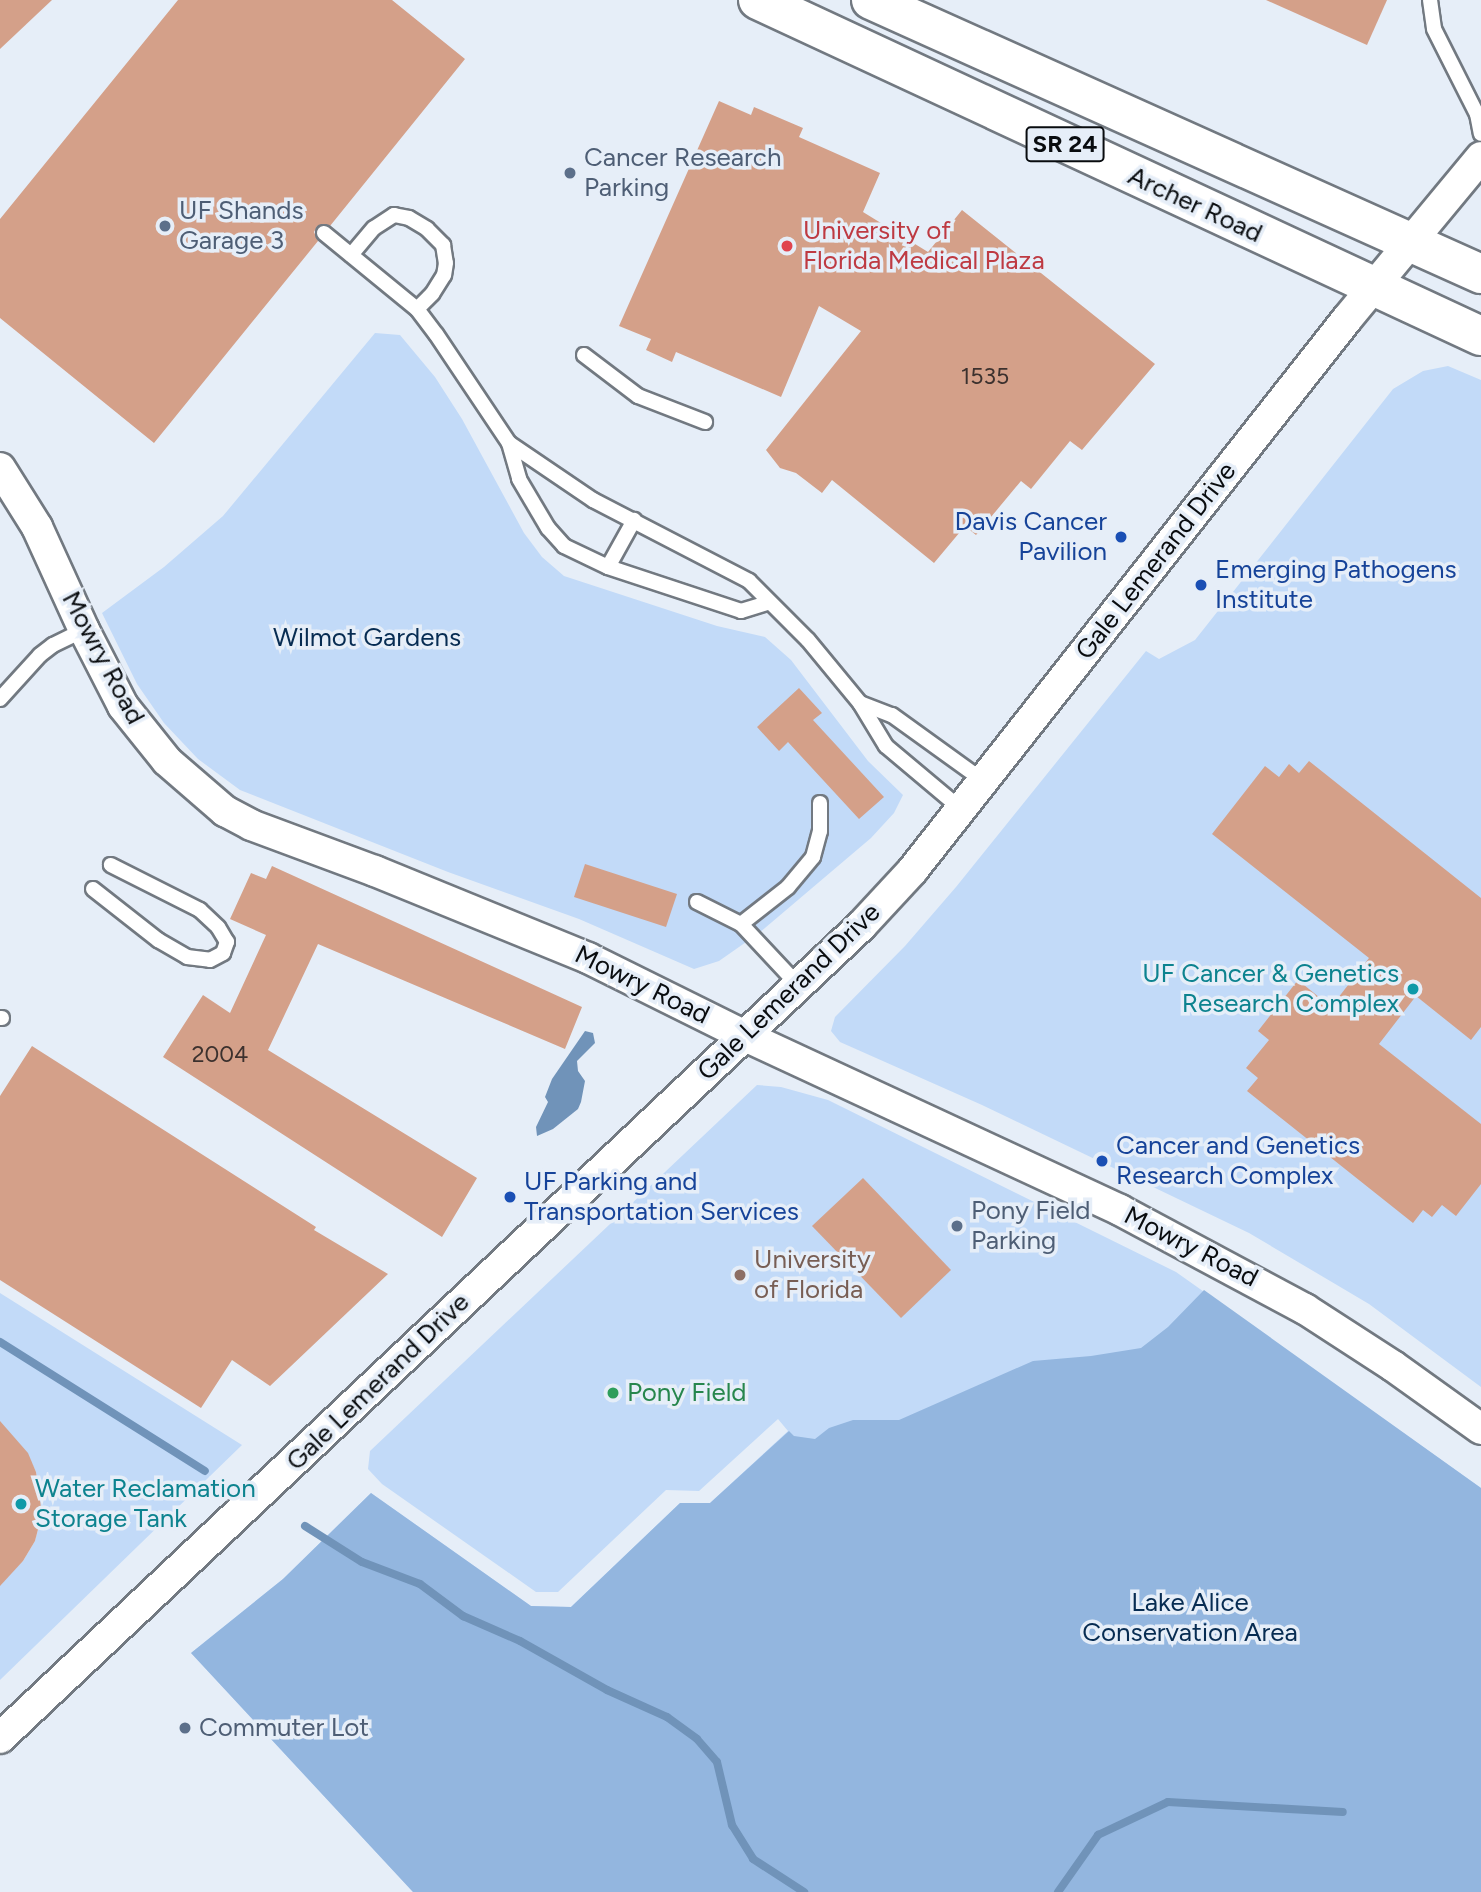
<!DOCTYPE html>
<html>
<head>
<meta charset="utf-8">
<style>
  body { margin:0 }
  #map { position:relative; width:1481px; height:1892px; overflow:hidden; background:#e6eef8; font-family:Figtree,sans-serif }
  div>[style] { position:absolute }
  .green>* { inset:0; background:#c2daf8 }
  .forest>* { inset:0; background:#93b6df }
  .water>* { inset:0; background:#7093b9 }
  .stream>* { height:8px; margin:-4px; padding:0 4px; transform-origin:4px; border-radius:4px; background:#7093b9 }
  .building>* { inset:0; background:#d4a089 }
  .roads { filter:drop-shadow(2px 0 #727981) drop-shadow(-2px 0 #727981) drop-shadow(0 2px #727981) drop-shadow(0 -2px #727981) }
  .service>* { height:14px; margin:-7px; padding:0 7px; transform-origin:7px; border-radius:7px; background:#fff }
  .minor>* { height:30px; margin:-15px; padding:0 15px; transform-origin:15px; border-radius:15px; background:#fff }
  .primary>* { height:38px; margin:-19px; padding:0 19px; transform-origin:19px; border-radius:19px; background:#fff }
  .dots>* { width:19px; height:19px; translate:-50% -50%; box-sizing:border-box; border:4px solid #e6eef8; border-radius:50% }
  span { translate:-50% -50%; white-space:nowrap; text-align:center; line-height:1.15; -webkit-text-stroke:7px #e6eef8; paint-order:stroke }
  .number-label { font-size:23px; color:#3c312e }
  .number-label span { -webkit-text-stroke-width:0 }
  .shield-label span { padding:2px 5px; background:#e6eef8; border:2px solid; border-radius:5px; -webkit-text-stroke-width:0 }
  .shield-label { font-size:24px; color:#090c0f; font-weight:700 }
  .service-label { font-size:26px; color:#4e5e75 }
  .left { translate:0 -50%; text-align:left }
  .street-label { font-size:26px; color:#090c0f }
  .health-label { font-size:26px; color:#be3a42 }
  .transit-label { font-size:26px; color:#164399 }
  .right { translate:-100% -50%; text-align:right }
  .park-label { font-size:26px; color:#072c52 }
  .culture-label { font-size:26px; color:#0d838f }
  .education-label { font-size:26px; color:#785e54 }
  .leisure-label { font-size:26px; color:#27864d }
</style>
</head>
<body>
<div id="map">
  <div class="green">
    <i style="clip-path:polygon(375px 333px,400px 335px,435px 377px,462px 419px,524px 533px,542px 557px,564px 576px,717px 626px,765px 637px,791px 660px,868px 761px,903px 795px,894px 813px,871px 838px,759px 933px,719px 961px,694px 969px,579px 919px,448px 872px,240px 790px,198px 759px,164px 723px,137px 684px,102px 613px,164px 567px,223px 516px)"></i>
    <i style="clip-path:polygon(1448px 366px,1481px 380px,1481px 1387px,1369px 1304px,1249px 1233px,982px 1105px,840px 1042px,831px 1031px,835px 1017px,905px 946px,956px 887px,1146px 651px,1159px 659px,1195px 640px,1393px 389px,1423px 371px)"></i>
    <i style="clip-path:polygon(757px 1085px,781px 1087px,828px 1100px,1176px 1272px,1481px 1488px,1481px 1892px,413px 1892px,191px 1653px,283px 1579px,371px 1493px,531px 1606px,571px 1607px,680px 1503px,710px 1503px,788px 1431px,778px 1419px,699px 1491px,666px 1490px,558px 1592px,536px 1592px,382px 1484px,368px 1469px,370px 1451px)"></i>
    <i style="clip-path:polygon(0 1293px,242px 1445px,0 1680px,0 1582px,23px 1561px,35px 1541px,42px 1514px,36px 1472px,27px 1453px,0 1427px)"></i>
  </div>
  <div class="forest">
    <i style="clip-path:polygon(1204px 1290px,1481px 1488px,1481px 1892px,413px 1892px,191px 1653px,283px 1579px,371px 1493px,531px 1606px,571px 1607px,680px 1503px,710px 1503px,789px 1431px,794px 1436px,815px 1439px,829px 1428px,853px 1420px,899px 1420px,1033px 1361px,1091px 1356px,1141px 1348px,1168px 1327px)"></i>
  </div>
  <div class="water">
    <i style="clip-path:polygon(585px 1031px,593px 1033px,595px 1043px,577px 1061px,578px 1071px,585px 1081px,581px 1102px,578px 1109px,553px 1129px,537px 1136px,536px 1127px,548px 1102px,545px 1097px,552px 1079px)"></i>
  </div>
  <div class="stream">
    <i style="left:0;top:1342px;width:242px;rotate:32.2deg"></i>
    <i style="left:305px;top:1526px;width:67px;rotate:32.3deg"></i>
    <i style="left:362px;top:1562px;width:62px;rotate:20.8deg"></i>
    <i style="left:420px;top:1584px;width:54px;rotate:36.7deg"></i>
    <i style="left:463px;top:1616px;width:62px;rotate:23.7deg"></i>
    <i style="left:520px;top:1641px;width:100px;rotate:29.4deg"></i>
    <i style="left:607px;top:1690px;width:66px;rotate:24.2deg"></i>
    <i style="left:667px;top:1717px;width:37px;rotate:36deg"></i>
    <i style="left:697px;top:1739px;width:30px;rotate:49deg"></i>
    <i style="left:717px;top:1762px;width:65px;rotate:76.6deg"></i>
    <i style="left:732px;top:1825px;width:40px;rotate:58deg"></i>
    <i style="left:753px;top:1859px;width:61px;rotate:32.9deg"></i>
    <i style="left:1058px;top:1892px;width:70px;rotate:-54.9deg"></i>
    <i style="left:1098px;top:1835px;width:77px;rotate:-25.2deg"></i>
    <i style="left:1168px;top:1802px;width:175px;rotate:3.3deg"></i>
  </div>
  <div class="building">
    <i style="clip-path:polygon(0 0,52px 0,0 49px)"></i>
    <i style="clip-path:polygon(178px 0,392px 0,465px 59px,330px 226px,317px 226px,314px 232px,318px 241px,154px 443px,0 318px,0 219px)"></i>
    <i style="clip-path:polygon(1266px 0,1387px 0,1367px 45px)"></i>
    <i style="clip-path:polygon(719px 101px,751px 115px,754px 107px,803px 128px,799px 137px,880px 173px,863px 212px,928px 252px,962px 210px,1155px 364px,1082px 450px,1070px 441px,1031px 489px,1021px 481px,976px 535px,965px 526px,934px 563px,832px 480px,822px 493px,796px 473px,780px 468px,766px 450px,861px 331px,819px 306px,781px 397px,676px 352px,672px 362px,646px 350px,651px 339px,619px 326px)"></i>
    <i style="clip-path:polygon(799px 688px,822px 713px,813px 720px,884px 797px,859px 819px,788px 742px,779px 751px,757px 727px)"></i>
    <i style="clip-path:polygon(1309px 761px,1481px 898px,1481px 1027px,1471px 1040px,1416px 996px,1379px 1044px,1481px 1124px,1481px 1184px,1456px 1216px,1442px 1205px,1432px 1217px,1423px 1210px,1413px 1223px,1247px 1091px,1258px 1078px,1246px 1068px,1269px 1040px,1258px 1031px,1298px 980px,1331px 1007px,1369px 958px,1212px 834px,1265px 766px,1279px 777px,1289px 764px,1299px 773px)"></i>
    <i style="clip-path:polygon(585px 864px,677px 894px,666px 927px,574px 897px)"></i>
    <i style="clip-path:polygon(272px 866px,582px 1007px,565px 1049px,318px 944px,268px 1050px,477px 1178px,442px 1237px,163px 1057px,203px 995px,230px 1013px,266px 935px,230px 919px,251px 873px,266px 879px)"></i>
    <i style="clip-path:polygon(32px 1046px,316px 1227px,314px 1230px,388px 1274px,270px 1386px,232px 1360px,201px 1408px,0 1280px,0 1096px)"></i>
    <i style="clip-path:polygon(863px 1178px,951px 1270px,901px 1318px,812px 1226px)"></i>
    <i style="clip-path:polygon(0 1421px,28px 1453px,36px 1472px,42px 1514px,35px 1541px,23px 1561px,0 1586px)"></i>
  </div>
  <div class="roads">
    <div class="service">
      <i style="left:1430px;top:0;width:29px;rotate:82deg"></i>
      <i style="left:1434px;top:29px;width:95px;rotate:63.2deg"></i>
      <i style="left:1477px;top:114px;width:20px;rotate:79deg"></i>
      <i style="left:324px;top:233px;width:120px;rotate:39.3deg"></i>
      <i style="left:417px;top:309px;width:31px;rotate:53deg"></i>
      <i style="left:436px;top:334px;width:131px;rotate:56.2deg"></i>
      <i style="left:509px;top:443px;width:37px;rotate:74deg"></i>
      <i style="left:519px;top:479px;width:57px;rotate:59.4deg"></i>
      <i style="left:548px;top:528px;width:24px;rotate:48deg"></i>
      <i style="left:564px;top:546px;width:49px;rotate:25.5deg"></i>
      <i style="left:608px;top:567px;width:140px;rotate:18.3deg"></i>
      <i style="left:741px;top:611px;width:27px;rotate:-17deg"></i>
      <i style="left:351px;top:255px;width:35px;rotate:-50deg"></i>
      <i style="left:374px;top:228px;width:24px;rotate:-33deg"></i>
      <i style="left:394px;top:215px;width:15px;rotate:11deg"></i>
      <i style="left:409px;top:218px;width:21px;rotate:31deg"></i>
      <i style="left:427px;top:229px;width:23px;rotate:45deg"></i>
      <i style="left:443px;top:245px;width:18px;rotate:81deg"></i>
      <i style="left:446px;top:263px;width:12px;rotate:99deg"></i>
      <i style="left:444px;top:275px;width:22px;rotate:122deg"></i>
      <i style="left:432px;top:294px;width:21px;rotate:135deg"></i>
      <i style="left:584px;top:355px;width:68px;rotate:37.2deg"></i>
      <i style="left:638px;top:396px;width:72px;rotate:21.2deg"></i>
      <i style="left:509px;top:443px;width:102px;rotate:34.2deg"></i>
      <i style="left:593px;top:500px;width:176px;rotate:27.4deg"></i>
      <i style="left:749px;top:581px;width:83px;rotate:45deg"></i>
      <i style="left:808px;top:640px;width:82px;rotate:50.5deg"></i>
      <i style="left:860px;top:703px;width:50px;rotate:58.8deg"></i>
      <i style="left:886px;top:746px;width:97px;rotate:40deg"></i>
      <i style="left:608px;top:567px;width:54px;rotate:-61deg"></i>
      <i style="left:0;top:699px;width:59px;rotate:-47.7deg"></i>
      <i style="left:40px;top:655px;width:16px;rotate:-38deg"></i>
      <i style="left:53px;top:645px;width:34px;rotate:-26deg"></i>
      <i style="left:860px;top:703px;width:34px;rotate:21deg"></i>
      <i style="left:892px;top:715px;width:111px;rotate:35.8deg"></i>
      <i style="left:93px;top:889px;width:83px;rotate:38.1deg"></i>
      <i style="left:158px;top:940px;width:34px;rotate:30deg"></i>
      <i style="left:187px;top:957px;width:23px;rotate:7deg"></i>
      <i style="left:210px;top:960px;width:15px;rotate:-28deg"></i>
      <i style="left:223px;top:953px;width:12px;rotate:-70deg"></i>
      <i style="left:227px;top:942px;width:17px;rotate:-121deg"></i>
      <i style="left:218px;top:927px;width:25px;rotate:-137deg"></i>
      <i style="left:200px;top:910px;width:100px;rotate:-153.2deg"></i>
      <i style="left:697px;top:902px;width:49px;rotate:26.6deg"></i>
      <i style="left:741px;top:924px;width:83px;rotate:46.9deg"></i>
      <i style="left:741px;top:924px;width:60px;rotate:-38.2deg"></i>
      <i style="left:788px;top:887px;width:39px;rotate:-50deg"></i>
      <i style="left:813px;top:857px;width:27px;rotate:-75deg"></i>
      <i style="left:820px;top:831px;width:28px;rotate:-90deg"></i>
      <i style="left:0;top:1018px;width:2px"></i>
    </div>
    <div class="minor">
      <i style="left:0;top:468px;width:70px;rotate:57.9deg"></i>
      <i style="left:37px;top:527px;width:113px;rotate:65.5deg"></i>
      <i style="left:84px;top:630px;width:85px;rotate:62.8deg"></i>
      <i style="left:123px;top:706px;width:70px;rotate:51.3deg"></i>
      <i style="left:167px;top:761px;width:77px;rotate:40.8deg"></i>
      <i style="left:225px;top:811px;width:30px;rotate:28deg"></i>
      <i style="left:251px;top:825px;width:132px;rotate:20.4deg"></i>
      <i style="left:375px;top:871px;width:230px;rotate:22.2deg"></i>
      <i style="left:588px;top:958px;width:175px;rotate:26.4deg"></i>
      <i style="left:745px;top:1036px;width:413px;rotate:24.9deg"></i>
      <i style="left:1120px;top:1210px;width:210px;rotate:28.2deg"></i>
      <i style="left:1305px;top:1309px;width:105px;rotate:32.9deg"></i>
      <i style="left:1393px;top:1366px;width:108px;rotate:35.6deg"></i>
      <i style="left:0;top:1738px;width:1185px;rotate:-43.32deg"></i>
      <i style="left:862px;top:925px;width:74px;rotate:-47.2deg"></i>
      <i style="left:912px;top:871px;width:703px;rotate:-51.76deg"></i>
      <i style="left:1347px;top:319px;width:210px;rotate:-50.4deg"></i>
    </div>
    <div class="primary">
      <i style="left:758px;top:0;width:797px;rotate:24.93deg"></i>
      <i style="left:871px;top:0;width:669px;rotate:24.19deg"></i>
    </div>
  </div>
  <div class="dots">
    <i style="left:570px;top:173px;background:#5c6f8a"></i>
    <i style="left:165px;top:226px;background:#5c6f8a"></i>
    <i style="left:787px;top:246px;background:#e0444e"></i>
    <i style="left:1121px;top:537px;background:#1a4fb4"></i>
    <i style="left:1201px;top:585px;background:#1a4fb4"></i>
    <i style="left:1413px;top:989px;background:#0f9aa8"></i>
    <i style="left:1102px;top:1161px;background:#1a4fb4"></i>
    <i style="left:510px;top:1197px;background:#1a4fb4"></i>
    <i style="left:957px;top:1226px;background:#5c6f8a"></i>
    <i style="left:740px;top:1275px;background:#8d6e63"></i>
    <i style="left:613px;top:1393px;background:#2e9e5b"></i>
    <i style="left:21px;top:1504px;background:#0f9aa8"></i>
    <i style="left:185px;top:1728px;background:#5c6f8a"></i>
  </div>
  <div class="number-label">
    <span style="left:985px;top:376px">1535</span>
    <span style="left:220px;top:1054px">2004</span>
  </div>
  <div class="shield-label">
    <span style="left:1065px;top:144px">SR 24</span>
  </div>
  <div class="service-label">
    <span class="left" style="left:584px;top:173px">Cancer Research<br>Parking</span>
    <span class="left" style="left:179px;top:226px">UF Shands<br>Garage 3</span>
    <span class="left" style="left:971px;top:1226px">Pony Field<br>Parking</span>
    <span class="left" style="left:199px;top:1728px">Commuter Lot</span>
  </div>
  <div class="street-label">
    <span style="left:1195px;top:205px;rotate:25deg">Archer Road</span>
    <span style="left:1156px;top:561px;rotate:-52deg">Gale Lemerand Drive</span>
    <span style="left:103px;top:658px;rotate:62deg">Mowry Road</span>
    <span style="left:642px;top:985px;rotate:26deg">Mowry Road</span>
    <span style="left:789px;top:992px;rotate:-44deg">Gale Lemerand Drive</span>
    <span style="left:1191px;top:1247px;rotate:27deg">Mowry Road</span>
    <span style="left:378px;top:1382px;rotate:-44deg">Gale Lemerand Drive</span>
  </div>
  <div class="health-label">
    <span class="left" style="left:803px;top:246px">University of<br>Florida Medical Plaza</span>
  </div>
  <div class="transit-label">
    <span class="right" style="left:1107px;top:537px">Davis Cancer<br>Pavilion</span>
    <span class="left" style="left:1215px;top:585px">Emerging Pathogens<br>Institute</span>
    <span class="left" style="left:1116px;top:1161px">Cancer and Genetics<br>Research Complex</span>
    <span class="left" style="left:524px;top:1197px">UF Parking and<br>Transportation Services</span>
  </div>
  <div class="park-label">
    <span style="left:367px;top:638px">Wilmot Gardens</span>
    <span style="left:1190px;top:1618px">Lake Alice<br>Conservation Area</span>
  </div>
  <div class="culture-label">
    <span class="right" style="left:1399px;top:989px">UF Cancer &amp; Genetics<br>Research Complex</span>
    <span class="left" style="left:35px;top:1504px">Water Reclamation<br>Storage Tank</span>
  </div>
  <div class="education-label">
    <span class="left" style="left:754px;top:1275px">University<br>of Florida</span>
  </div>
  <div class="leisure-label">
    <span class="left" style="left:627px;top:1393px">Pony Field</span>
  </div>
</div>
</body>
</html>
